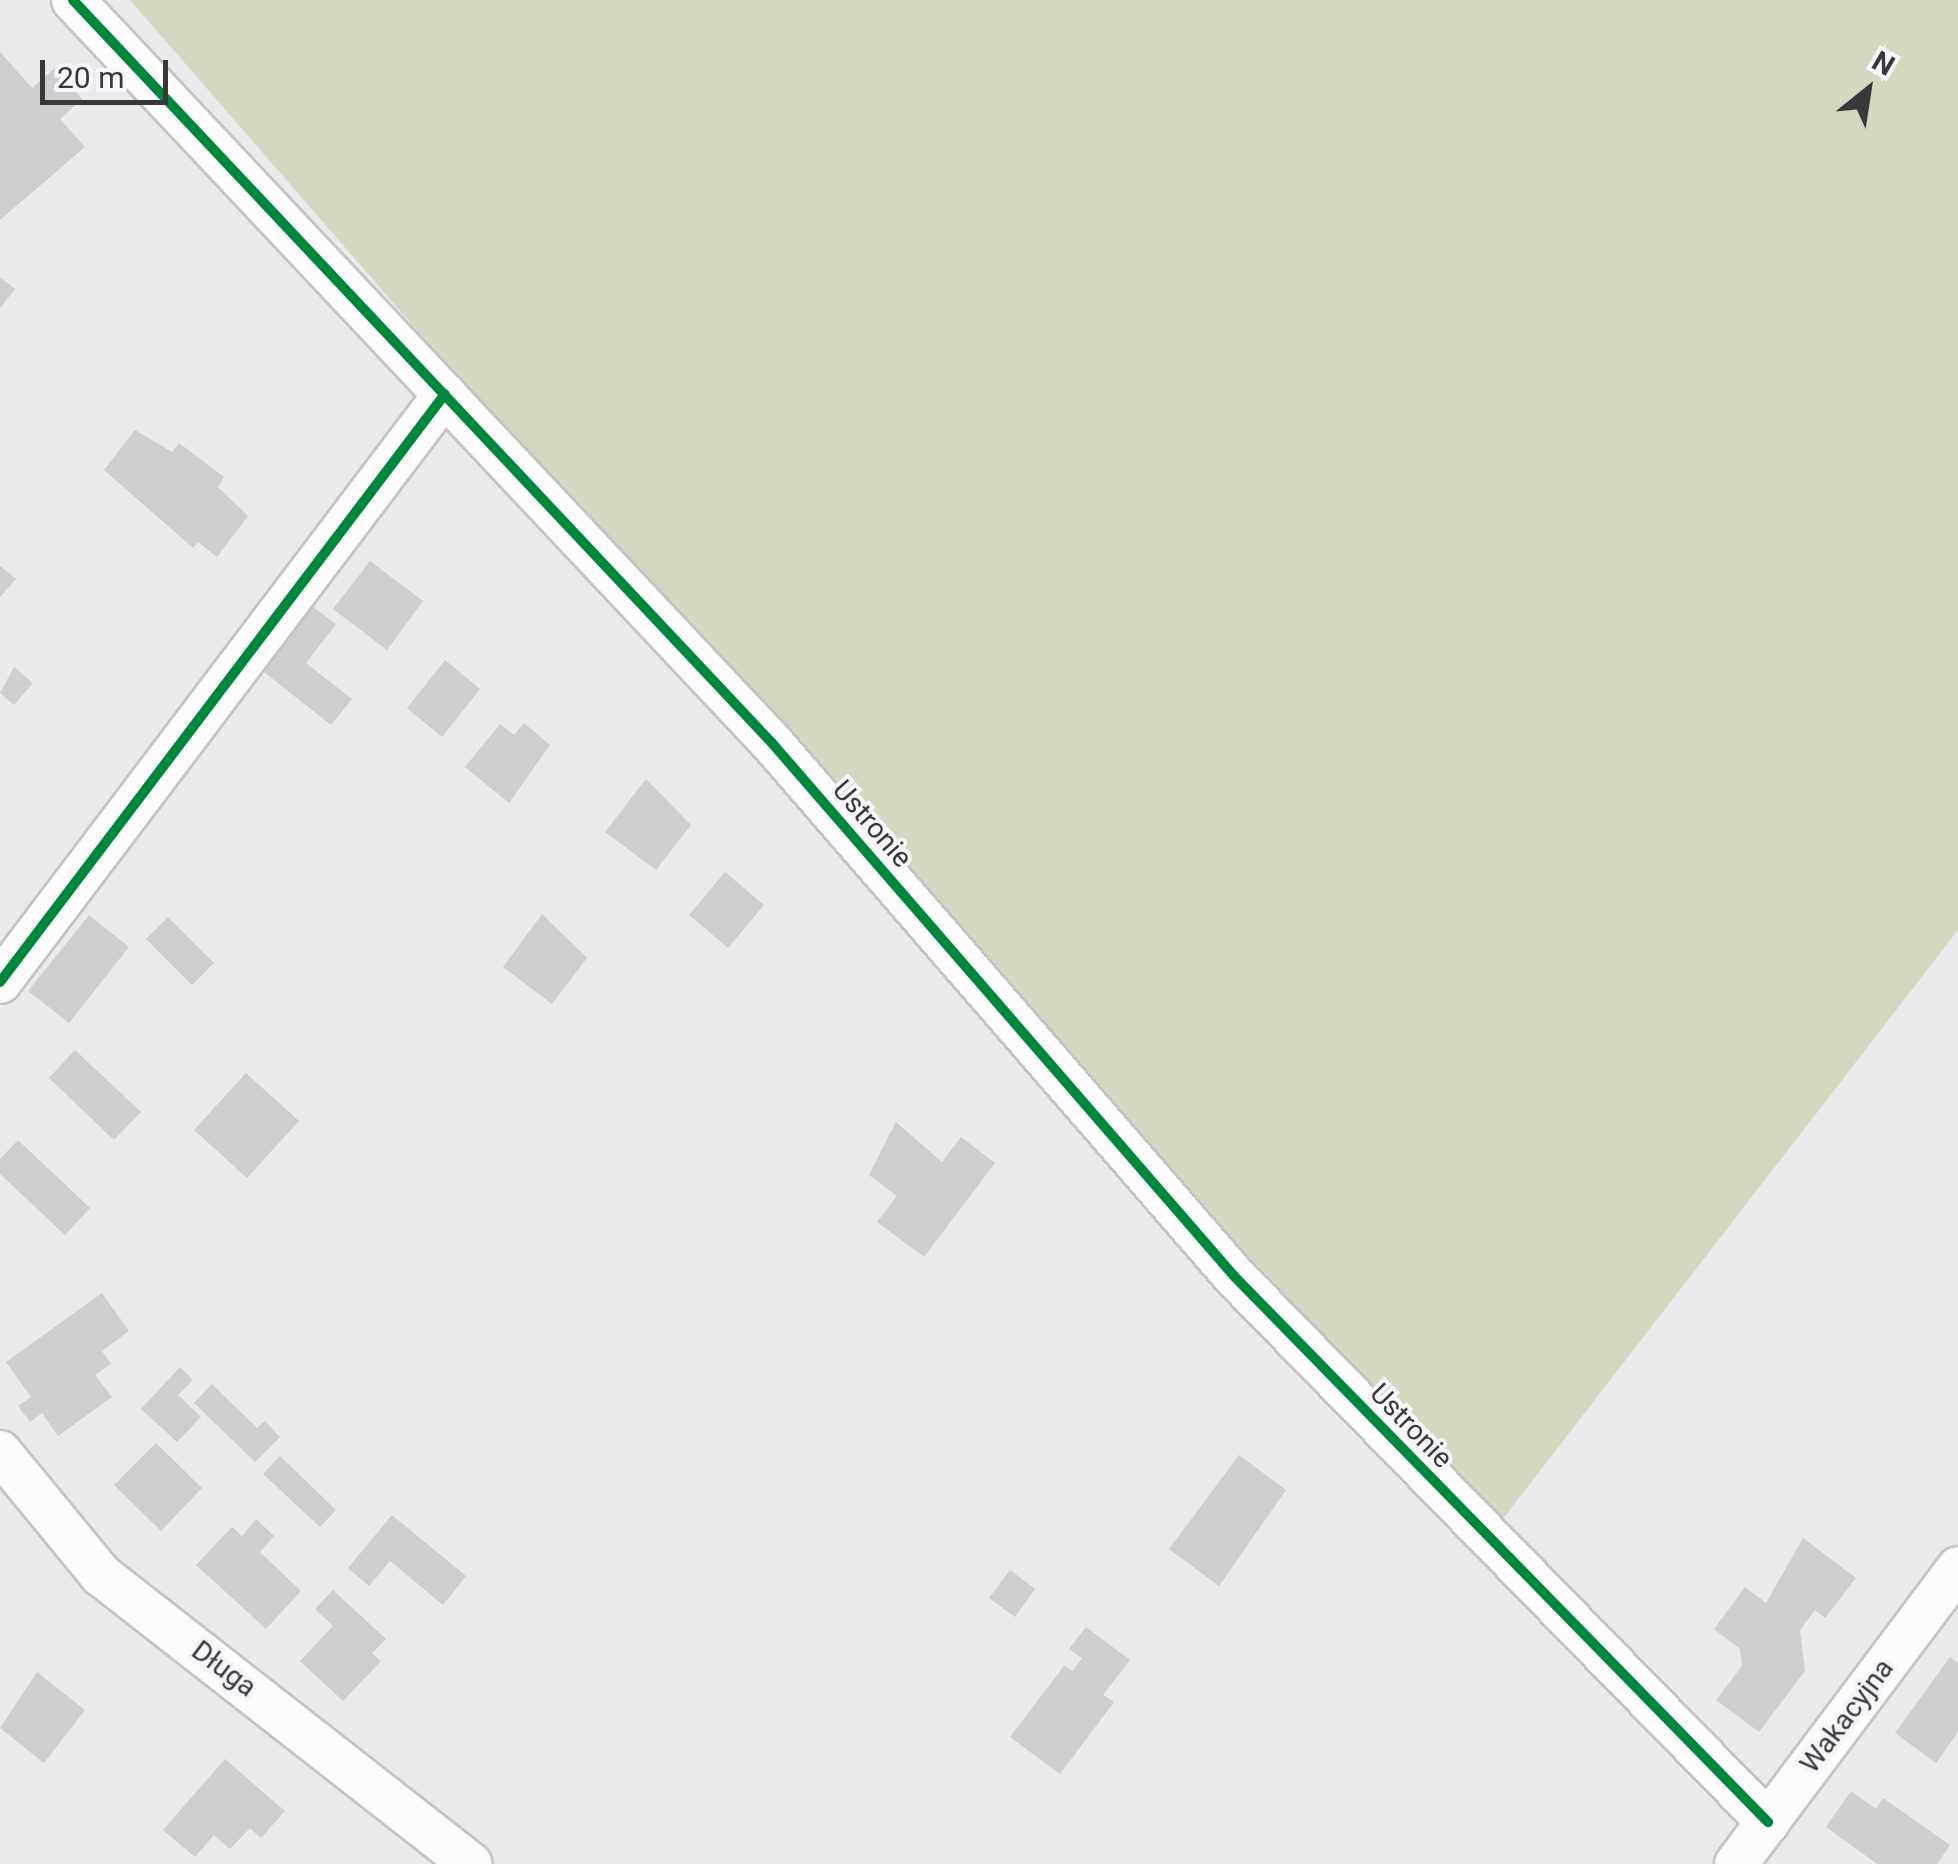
<!DOCTYPE html>
<html>
<head>
<meta charset="utf-8">
<style>
  body { margin:0 }
  #map { position:relative; width:1958px; height:1864px; overflow:hidden; background:#eaeaec; font-family:Roboto,sans-serif }
  div>[style] { position:absolute }
  .green>* { inset:0; background:#d3d8c1 }
  .building>* { inset:0; background:#ceced0 }
  .roads { filter:drop-shadow(2px 0 #c3c3c5) drop-shadow(-2px 0 #c3c3c5) drop-shadow(0 2px #c3c3c5) drop-shadow(0 -2px #c3c3c5) }
  .minor>* { height:42px; margin:-21px; padding:0 21px; transform-origin:21px; border-radius:21px; background:#fcfcfc }
  .cycleway>* { height:10px; margin:-5px; padding:0 5px; transform-origin:5px; border-radius:5px; background:#00873e }
  span { translate:-50% -50%; white-space:nowrap; text-align:center; line-height:1.15; -webkit-text-stroke:8px #f6f6fa; paint-order:stroke }
  .street-label { font-size:28px; color:#383839 }
  .north { position:absolute; left:1818px; top:40px; width:100px; height:100px; -webkit-text-stroke:8px #f6f6fa; paint-order:stroke; rotate:30deg; font-size:28px; font-weight:700; line-height:40px; text-align:center; color:#383839 }
  .north::after { content:''; display:block; margin:auto; width:35px; height:45px; background:#383839; clip-path:polygon(50% 0,100% 100%,50% 72%,0 100%) }
  .scale { position:absolute; left:40px; top:60px; width:128px; height:45px; box-sizing:border-box; border:5px solid #383839; border-top:0; padding-left:12px; font-size:30px; line-height:35px; white-space:nowrap; color:#383839; -webkit-text-stroke:8px #f6f6fa; paint-order:stroke }
</style>
</head>
<body>
<div id="map">
  <div class="green">
    <i style="clip-path:polygon(130px 0,1958px 0,1958px 930px,1478px 1551px)"></i>
  </div>
  <div class="building">
    <i style="clip-path:polygon(0 52px,32px 88px,55px 68px,82px 99px,60px 119px,85px 147px,0 220px)"></i>
    <i style="clip-path:polygon(0 277px,15px 289px,0 308px)"></i>
    <i style="clip-path:polygon(135px 430px,172px 452px,179px 443px,224px 477px,218px 487px,248px 516px,217px 557px,198px 542px,193px 548px,104px 470px)"></i>
    <i style="clip-path:polygon(370px 561px,423px 601px,387px 650px,333px 609px)"></i>
    <i style="clip-path:polygon(0 566px,16px 579px,0 597px)"></i>
    <i style="clip-path:polygon(305px 601px,336px 624px,306px 663px,352px 699px,331px 725px,255px 665px)"></i>
    <i style="clip-path:polygon(445px 660px,480px 689px,442px 737px,407px 708px)"></i>
    <i style="clip-path:polygon(14px 667px,33px 683px,14px 705px,0 693px)"></i>
    <i style="clip-path:polygon(524px 723px,550px 745px,509px 803px,465px 767px,500px 724px,514px 735px)"></i>
    <i style="clip-path:polygon(646px 779px,691px 825px,656px 870px,605px 832px)"></i>
    <i style="clip-path:polygon(725px 872px,764px 905px,728px 948px,689px 915px)"></i>
    <i style="clip-path:polygon(542px 914px,587px 958px,552px 1004px,503px 967px)"></i>
    <i style="clip-path:polygon(89px 915px,129px 947px,69px 1023px,28px 991px)"></i>
    <i style="clip-path:polygon(168px 917px,214px 963px,192px 985px,146px 939px)"></i>
    <i style="clip-path:polygon(75px 1050px,141px 1112px,114px 1140px,49px 1078px)"></i>
    <i style="clip-path:polygon(246px 1073px,299px 1121px,247px 1178px,194px 1130px)"></i>
    <i style="clip-path:polygon(896px 1122px,942px 1162px,961px 1137px,995px 1163px,924px 1257px,877px 1222px,897px 1196px,869px 1175px)"></i>
    <i style="clip-path:polygon(18px 1140px,90px 1208px,65px 1235px,0 1174px,0 1159px)"></i>
    <i style="clip-path:polygon(102px 1293px,129px 1331px,102px 1351px,111px 1364px,95px 1375px,112px 1397px,58px 1436px,42px 1413px,30px 1422px,18px 1406px,31px 1397px,6px 1362px)"></i>
    <i style="clip-path:polygon(180px 1367px,193px 1380px,178px 1395px,201px 1417px,177px 1442px,141px 1409px)"></i>
    <i style="clip-path:polygon(212px 1384px,257px 1428px,265px 1421px,280px 1437px,255px 1462px,194px 1403px)"></i>
    <i style="clip-path:polygon(156px 1443px,202px 1488px,161px 1531px,114px 1485px)"></i>
    <i style="clip-path:polygon(1239px 1455px,1286px 1490px,1219px 1586px,1169px 1549px)"></i>
    <i style="clip-path:polygon(280px 1456px,336px 1510px,320px 1527px,263px 1474px)"></i>
    <i style="clip-path:polygon(392px 1515px,466px 1576px,443px 1605px,390px 1561px,369px 1586px,348px 1568px)"></i>
    <i style="clip-path:polygon(256px 1519px,274px 1536px,260px 1552px,301px 1591px,266px 1629px,196px 1565px,232px 1527px,242px 1536px)"></i>
    <i style="clip-path:polygon(1803px 1538px,1856px 1578px,1825px 1618px,1815px 1610px,1800px 1630px,1805px 1671px,1759px 1732px,1716px 1700px,1742px 1666px,1740px 1649px,1714px 1629px,1745px 1587px,1766px 1603px)"></i>
    <i style="clip-path:polygon(1010px 1570px,1035px 1589px,1015px 1617px,989px 1598px)"></i>
    <i style="clip-path:polygon(333px 1590px,386px 1639px,372px 1653px,381px 1661px,343px 1701px,300px 1661px,333px 1626px,315px 1609px)"></i>
    <i style="clip-path:polygon(1086px 1627px,1130px 1660px,1103px 1695px,1114px 1702px,1060px 1774px,1010px 1737px,1064px 1666px,1073px 1671px,1082px 1658px,1069px 1649px)"></i>
    <i style="clip-path:polygon(1950px 1657px,1958px 1663px,1958px 1732px,1936px 1763px,1895px 1733px)"></i>
    <i style="clip-path:polygon(37px 1672px,85px 1710px,44px 1763px,0 1728px)"></i>
    <i style="clip-path:polygon(225px 1759px,285px 1811px,261px 1838px,250px 1828px,230px 1849px,214px 1835px,195px 1857px,163px 1830px)"></i>
    <i style="clip-path:polygon(1851px 1791px,1876px 1809px,1883px 1798px,1950px 1845px,1937px 1864px,1877px 1864px,1826px 1827px)"></i>
  </div>
  <div class="roads">
    <div class="minor">
      <i style="left:73px;top:0;width:1020px;rotate:46.75deg"></i>
      <i style="left:772px;top:743px;width:705px;rotate:49.08deg"></i>
      <i style="left:1234px;top:1276px;width:764px;rotate:45.64deg"></i>
      <i style="left:0;top:982px;width:737px;rotate:-52.88deg"></i>
      <i style="left:0;top:1452px;width:159px;rotate:50.6deg"></i>
      <i style="left:101px;top:1575px;width:469px;rotate:38deg"></i>
      <i style="left:1736px;top:1864px;width:370px;rotate:-53.1deg"></i>
    </div>
  </div>
  <div class="cycleway">
    <i style="left:73px;top:0;width:1020px;rotate:46.75deg"></i>
    <i style="left:772px;top:743px;width:705px;rotate:49.08deg"></i>
    <i style="left:1234px;top:1276px;width:764px;rotate:45.64deg"></i>
    <i style="left:0;top:982px;width:737px;rotate:-52.88deg"></i>
  </div>
  <div class="street-label">
    <span style="left:872px;top:824px;rotate:49deg">Ustronie</span>
    <span style="left:1411px;top:1426px;rotate:46deg">Ustronie</span>
    <span style="left:224px;top:1669px;rotate:37deg">Długa</span>
    <span style="left:1847px;top:1716px;rotate:-53deg">Wakacyjna</span>
  </div>
  <div class="north">N</div>
  <div class="scale">20 m</div>
</div>
</body>
</html>
